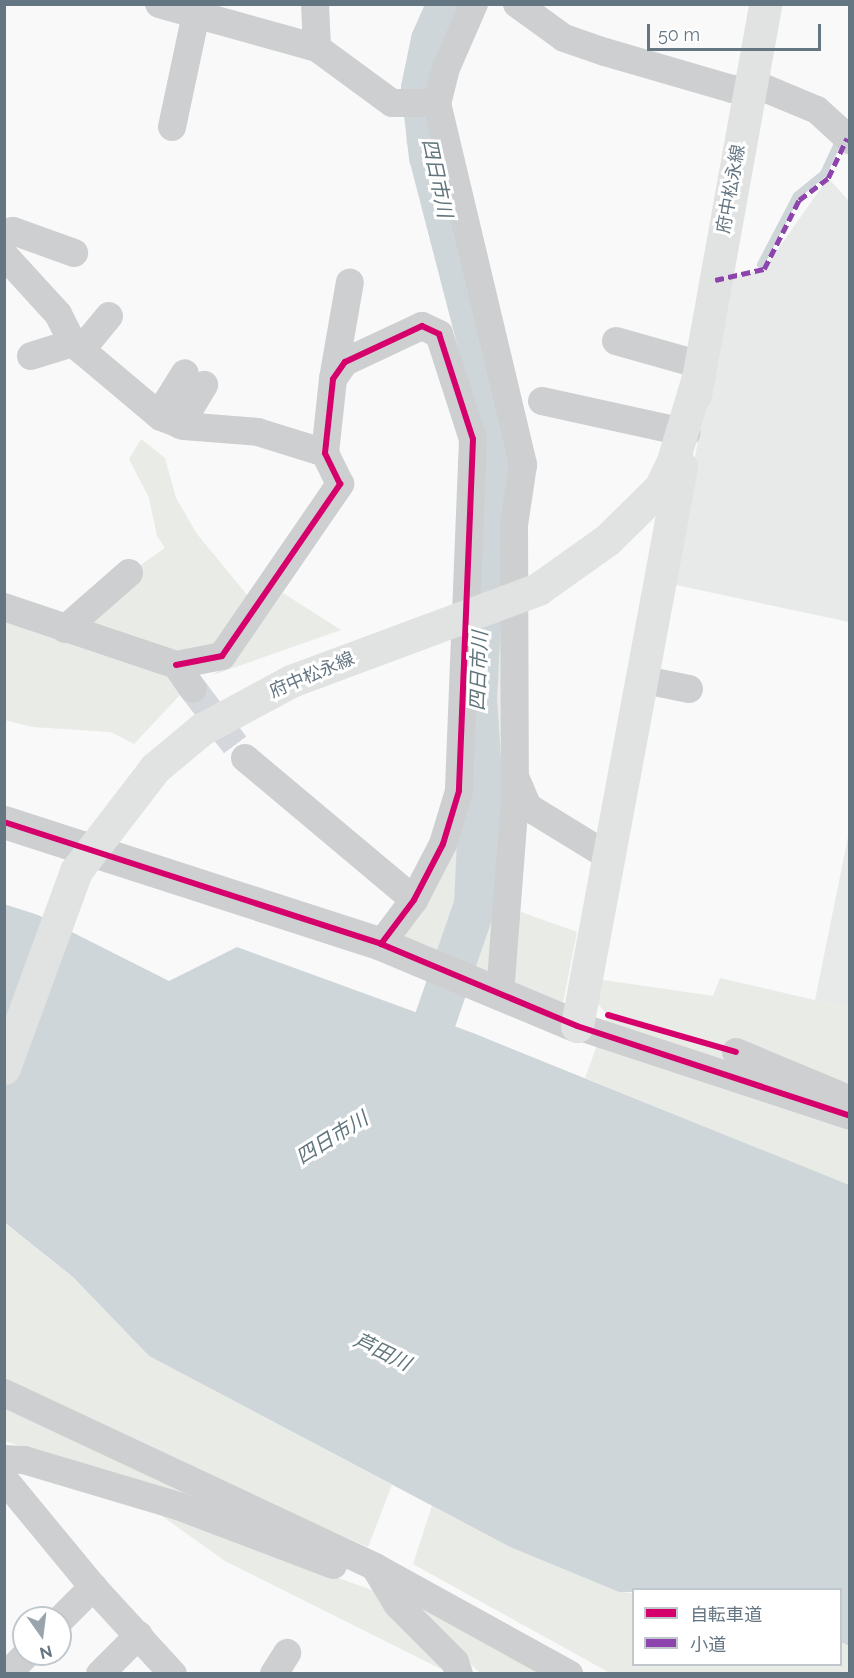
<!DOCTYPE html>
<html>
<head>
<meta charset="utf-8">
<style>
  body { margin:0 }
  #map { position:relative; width:854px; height:1678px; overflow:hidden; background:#f9f9f9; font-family:Raleway,"Noto Sans JP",sans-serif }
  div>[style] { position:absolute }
  .built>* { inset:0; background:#e8e9e9 }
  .green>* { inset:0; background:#e8ebe6 }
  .water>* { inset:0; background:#ced6d9 }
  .stream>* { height:7px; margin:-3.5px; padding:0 3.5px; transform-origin:3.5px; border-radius:3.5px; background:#ced6d9 }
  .river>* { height:42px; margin:-21px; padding:0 21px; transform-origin:21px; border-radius:21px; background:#ced6d9 }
  .minor-tunnel>* { height:28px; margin-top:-14px; transform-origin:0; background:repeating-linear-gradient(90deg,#d4d8dc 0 28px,transparent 0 42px) }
  .minor>* { height:28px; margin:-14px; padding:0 14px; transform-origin:14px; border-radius:14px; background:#cecfd0 }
  .tertiary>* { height:33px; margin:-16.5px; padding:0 16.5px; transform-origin:16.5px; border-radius:16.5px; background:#cecfd0 }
  .primary>* { height:33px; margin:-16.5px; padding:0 16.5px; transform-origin:16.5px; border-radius:16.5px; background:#e1e2e2 }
  .quiet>* { height:4.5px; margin-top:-2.25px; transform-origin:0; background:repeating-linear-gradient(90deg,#8e44ad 0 9px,transparent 0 13.5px) }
  .cycleway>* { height:6px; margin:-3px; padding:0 3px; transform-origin:3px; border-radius:3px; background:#d6006c }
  span { translate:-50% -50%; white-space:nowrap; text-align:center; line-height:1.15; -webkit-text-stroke:6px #fff; paint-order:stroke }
  .street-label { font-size:18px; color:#657683 }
  .water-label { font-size:20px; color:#60757c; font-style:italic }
  .frame { position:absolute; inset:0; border:6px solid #657683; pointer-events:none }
  .legend { position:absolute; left:632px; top:1588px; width:210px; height:78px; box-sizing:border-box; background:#fff; border:2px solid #c1c8cd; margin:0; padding:8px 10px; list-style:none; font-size:18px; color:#657683 }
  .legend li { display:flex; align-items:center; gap:12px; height:30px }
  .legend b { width:30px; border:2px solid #c1c8cd }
  .north { position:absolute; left:12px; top:1606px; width:60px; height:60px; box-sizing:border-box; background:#fff; border:2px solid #c1c8cd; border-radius:50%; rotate:166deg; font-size:16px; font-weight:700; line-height:24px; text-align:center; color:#657683 }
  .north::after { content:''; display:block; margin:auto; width:21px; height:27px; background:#99a4ac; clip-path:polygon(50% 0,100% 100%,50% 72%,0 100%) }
  .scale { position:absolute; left:647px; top:24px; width:174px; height:27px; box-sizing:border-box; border:3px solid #657683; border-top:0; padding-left:8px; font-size:18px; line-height:21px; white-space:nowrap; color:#657683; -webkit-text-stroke:4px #fff; paint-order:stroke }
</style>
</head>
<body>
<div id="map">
  <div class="built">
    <i style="clip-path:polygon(828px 178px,849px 201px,849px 622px,671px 584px,729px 277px,764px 269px)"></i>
    <i style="clip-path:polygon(849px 832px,849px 1008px,815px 1000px)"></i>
  </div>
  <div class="green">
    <i style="clip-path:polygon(436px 5px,474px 5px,437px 103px,516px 443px,507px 907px,577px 932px,563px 1003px,381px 944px,443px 844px,483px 447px,426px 193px,406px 142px,409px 103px,425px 28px)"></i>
    <i style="clip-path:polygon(141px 439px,165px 458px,176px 498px,197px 534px,248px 596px,217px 646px,174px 658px,71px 629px,129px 573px,165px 548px,157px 536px,149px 498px,129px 459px)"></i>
    <i style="clip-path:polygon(283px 593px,341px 630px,213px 675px,239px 654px)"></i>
    <i style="clip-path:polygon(5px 620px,165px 674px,180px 695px,134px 744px,111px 732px,32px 727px,5px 720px)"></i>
    <i style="clip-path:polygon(720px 978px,849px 1008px,849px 1186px,585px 1078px,608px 1015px,593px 999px,597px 979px,713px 996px)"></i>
    <i style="clip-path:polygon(4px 1223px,73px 1277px,149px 1356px,392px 1485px,368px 1547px,5px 1387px)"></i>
    <i style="clip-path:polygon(5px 1408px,287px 1535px,5px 1441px)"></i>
    <i style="clip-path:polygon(432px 1506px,510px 1547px,619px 1592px,633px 1593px,634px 1664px,840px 1664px,841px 1642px,849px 1646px,849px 1673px,610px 1673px,413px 1564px)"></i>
    <i style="clip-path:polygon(155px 1511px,374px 1591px,445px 1671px,225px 1561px)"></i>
    <i style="clip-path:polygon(414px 1598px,558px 1673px,480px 1673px,411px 1607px)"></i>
  </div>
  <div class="water">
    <i style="clip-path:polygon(4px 904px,38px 915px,169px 981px,237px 947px,473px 1033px,849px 1185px,849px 1646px,841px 1642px,840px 1590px,619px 1592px,510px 1547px,149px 1356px,73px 1277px,5px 1223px)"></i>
  </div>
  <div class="stream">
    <i style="left:760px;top:264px;width:78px;rotate:-62.4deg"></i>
    <i style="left:796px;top:195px;width:35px;rotate:-39deg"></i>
    <i style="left:823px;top:173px;width:38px;rotate:-65deg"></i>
  </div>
  <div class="river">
    <i style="left:417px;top:1073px;width:178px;rotate:-71deg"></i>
    <i style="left:475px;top:905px;width:129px;rotate:-87.3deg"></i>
    <i style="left:481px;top:776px;width:77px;rotate:-93.7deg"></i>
    <i style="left:476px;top:699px;width:134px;rotate:-87deg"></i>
    <i style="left:483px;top:565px;width:74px;rotate:-83deg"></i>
    <i style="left:492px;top:492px;width:44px;rotate:-71.6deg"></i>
    <i style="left:506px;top:450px;width:303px;rotate:-104.5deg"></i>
    <i style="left:430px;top:157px;width:69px;rotate:-96.6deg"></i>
    <i style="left:422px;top:88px;width:49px;rotate:-78.2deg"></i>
    <i style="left:432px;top:40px;width:39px;rotate:-66deg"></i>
  </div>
  <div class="minor-tunnel">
    <i style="left:193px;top:689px;width:86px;rotate:53deg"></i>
  </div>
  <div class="minor">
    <i style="left:159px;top:4px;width:164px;rotate:15.6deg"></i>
    <i style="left:317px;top:48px;width:93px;rotate:36.3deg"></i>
    <i style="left:392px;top:103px;width:45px"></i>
    <i style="left:315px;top:4px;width:44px;rotate:87.4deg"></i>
    <i style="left:474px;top:4px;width:70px;rotate:113.6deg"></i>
    <i style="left:446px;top:68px;width:36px;rotate:104deg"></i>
    <i style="left:437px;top:103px;width:372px;rotate:76.6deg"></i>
    <i style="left:523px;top:465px;width:61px;rotate:98.5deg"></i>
    <i style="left:514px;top:525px;width:274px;rotate:89.8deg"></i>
    <i style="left:515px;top:799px;width:198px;rotate:94.4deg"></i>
    <i style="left:517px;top:4px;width:58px;rotate:35.9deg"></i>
    <i style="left:564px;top:38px;width:43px;rotate:18.9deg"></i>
    <i style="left:605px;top:52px;width:132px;rotate:16.2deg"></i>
    <i style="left:732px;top:89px;width:32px;rotate:-2deg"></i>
    <i style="left:764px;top:88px;width:57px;rotate:22.5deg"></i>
    <i style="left:817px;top:110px;width:45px;rotate:42.3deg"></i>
    <i style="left:172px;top:127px;width:116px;rotate:-78deg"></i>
    <i style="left:4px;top:233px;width:9px;rotate:-13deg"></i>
    <i style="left:13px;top:231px;width:65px;rotate:19.8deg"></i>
    <i style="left:4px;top:255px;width:80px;rotate:47.5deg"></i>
    <i style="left:58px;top:314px;width:33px;rotate:63deg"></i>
    <i style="left:73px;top:343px;width:115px;rotate:40.1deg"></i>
    <i style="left:161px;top:417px;width:25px;rotate:21deg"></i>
    <i style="left:184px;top:426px;width:74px;rotate:4.6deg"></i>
    <i style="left:258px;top:432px;width:70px;rotate:17.4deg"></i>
    <i style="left:616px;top:341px;width:88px;rotate:15.8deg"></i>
    <i style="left:81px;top:350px;width:44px;rotate:-50.5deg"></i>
    <i style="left:31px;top:356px;width:44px;rotate:-17.2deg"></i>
    <i style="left:333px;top:379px;width:98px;rotate:-80.1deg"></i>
    <i style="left:542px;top:401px;width:148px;rotate:12.4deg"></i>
    <i style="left:159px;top:415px;width:49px;rotate:-58.2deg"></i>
    <i style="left:180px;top:425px;width:47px;rotate:-59deg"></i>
    <i style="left:4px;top:607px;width:182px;rotate:18.6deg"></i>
    <i style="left:176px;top:665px;width:29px;rotate:55deg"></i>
    <i style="left:65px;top:629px;width:85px;rotate:-41.2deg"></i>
    <i style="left:176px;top:665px;width:47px;rotate:-11.1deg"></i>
    <i style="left:222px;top:656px;width:209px;rotate:-55.5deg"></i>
    <i style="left:340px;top:484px;width:34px;rotate:-116deg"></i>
    <i style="left:325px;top:453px;width:74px;rotate:-83.8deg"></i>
    <i style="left:333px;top:379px;width:21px;rotate:-55deg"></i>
    <i style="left:345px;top:362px;width:85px;rotate:-25.1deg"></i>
    <i style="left:422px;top:326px;width:19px;rotate:25deg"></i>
    <i style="left:439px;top:334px;width:110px;rotate:72.1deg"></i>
    <i style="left:473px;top:439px;width:352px;rotate:92.3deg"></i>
    <i style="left:459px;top:791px;width:55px;rotate:106.8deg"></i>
    <i style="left:443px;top:844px;width:63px;rotate:117.4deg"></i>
    <i style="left:414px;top:900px;width:55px;rotate:126.9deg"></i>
    <i style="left:640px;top:679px;width:50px;rotate:11.5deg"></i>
    <i style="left:245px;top:758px;width:221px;rotate:40deg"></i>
    <i style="left:516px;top:779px;width:30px;rotate:67deg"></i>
    <i style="left:528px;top:807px;width:94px;rotate:31.5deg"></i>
    <i style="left:577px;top:1026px;width:287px;rotate:18.2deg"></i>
    <i style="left:736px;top:1052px;width:112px;rotate:22.7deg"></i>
    <i style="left:4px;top:1393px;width:410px;rotate:25.1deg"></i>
    <i style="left:375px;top:1567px;width:222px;rotate:28.9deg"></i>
    <i style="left:4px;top:1459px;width:20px;rotate:3deg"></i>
    <i style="left:24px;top:1460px;width:161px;rotate:16.6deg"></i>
    <i style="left:178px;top:1506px;width:166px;rotate:20.8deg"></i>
    <i style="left:4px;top:1479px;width:140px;rotate:50.5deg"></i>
    <i style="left:93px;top:1587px;width:118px;rotate:47.4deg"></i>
    <i style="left:376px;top:1569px;width:41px;rotate:59deg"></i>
    <i style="left:397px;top:1604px;width:82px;rotate:45deg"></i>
    <i style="left:455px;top:1662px;width:13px;rotate:72deg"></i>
    <i style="left:60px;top:1620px;width:47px;rotate:-45deg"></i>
    <i style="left:7px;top:1674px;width:28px;rotate:-45deg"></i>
    <i style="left:100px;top:1674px;width:55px;rotate:-45deg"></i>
    <i style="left:274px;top:1674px;width:25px;rotate:-58deg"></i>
  </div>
  <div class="tertiary">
    <i style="left:4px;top:822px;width:396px;rotate:17.9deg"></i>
    <i style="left:381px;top:944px;width:212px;rotate:22.7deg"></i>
  </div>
  <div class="primary">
    <i style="left:695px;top:395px;width:397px;rotate:-79.8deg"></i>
    <i style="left:577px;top:1026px;width:569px;rotate:-79.46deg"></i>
    <i style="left:4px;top:1068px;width:210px;rotate:-69.9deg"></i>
    <i style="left:76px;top:871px;width:130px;rotate:-52.5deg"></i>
    <i style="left:155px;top:768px;width:61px;rotate:-39.7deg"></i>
    <i style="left:202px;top:729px;width:101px;rotate:-28.3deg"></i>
    <i style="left:291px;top:681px;width:264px;rotate:-20.4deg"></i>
    <i style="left:538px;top:589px;width:85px;rotate:-35.4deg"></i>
    <i style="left:607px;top:540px;width:74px;rotate:-44.5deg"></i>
    <i style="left:660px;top:488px;width:30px;rotate:-64deg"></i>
    <i style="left:673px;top:461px;width:91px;rotate:-73.4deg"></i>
  </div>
  <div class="quiet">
    <i style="left:715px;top:280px;width:50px;rotate:-12.7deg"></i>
    <i style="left:764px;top:269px;width:77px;rotate:-63.1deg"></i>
    <i style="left:799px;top:200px;width:36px;rotate:-37deg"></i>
    <i style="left:828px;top:178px;width:44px;rotate:-64.6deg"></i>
  </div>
  <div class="cycleway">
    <i style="left:176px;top:665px;width:47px;rotate:-11.1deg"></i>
    <i style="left:222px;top:656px;width:209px;rotate:-55.5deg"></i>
    <i style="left:340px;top:484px;width:34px;rotate:-116deg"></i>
    <i style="left:325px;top:453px;width:74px;rotate:-83.8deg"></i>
    <i style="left:333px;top:379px;width:21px;rotate:-55deg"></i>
    <i style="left:345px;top:362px;width:85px;rotate:-25.1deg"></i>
    <i style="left:422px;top:326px;width:19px;rotate:25deg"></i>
    <i style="left:439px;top:334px;width:110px;rotate:72.1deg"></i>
    <i style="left:473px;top:439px;width:352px;rotate:92.3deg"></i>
    <i style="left:459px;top:791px;width:55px;rotate:106.8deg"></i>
    <i style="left:443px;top:844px;width:63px;rotate:117.4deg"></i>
    <i style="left:414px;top:900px;width:55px;rotate:126.9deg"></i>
    <i style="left:4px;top:822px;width:396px;rotate:17.9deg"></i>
    <i style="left:381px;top:944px;width:212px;rotate:22.7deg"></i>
    <i style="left:577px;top:1026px;width:287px;rotate:18.2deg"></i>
    <i style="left:608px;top:1015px;width:133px;rotate:16.1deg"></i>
  </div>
  <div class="street-label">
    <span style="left:731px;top:189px;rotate:-80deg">府中松永線</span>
    <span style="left:312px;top:675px;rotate:-23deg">府中松永線</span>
  </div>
  <div class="water-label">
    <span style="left:437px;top:178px;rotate:78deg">四日市川</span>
    <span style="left:479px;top:671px;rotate:-88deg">四日市川</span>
    <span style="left:332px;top:1138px;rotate:-32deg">四日市川</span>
    <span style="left:382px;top:1352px;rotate:26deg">芦田川</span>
  </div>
  <div class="frame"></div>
  <ul class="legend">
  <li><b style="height:8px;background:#d6006c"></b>自転車道</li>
  <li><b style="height:8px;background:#8e44ad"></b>小道</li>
  </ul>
  <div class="north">N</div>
  <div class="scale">50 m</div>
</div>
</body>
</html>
